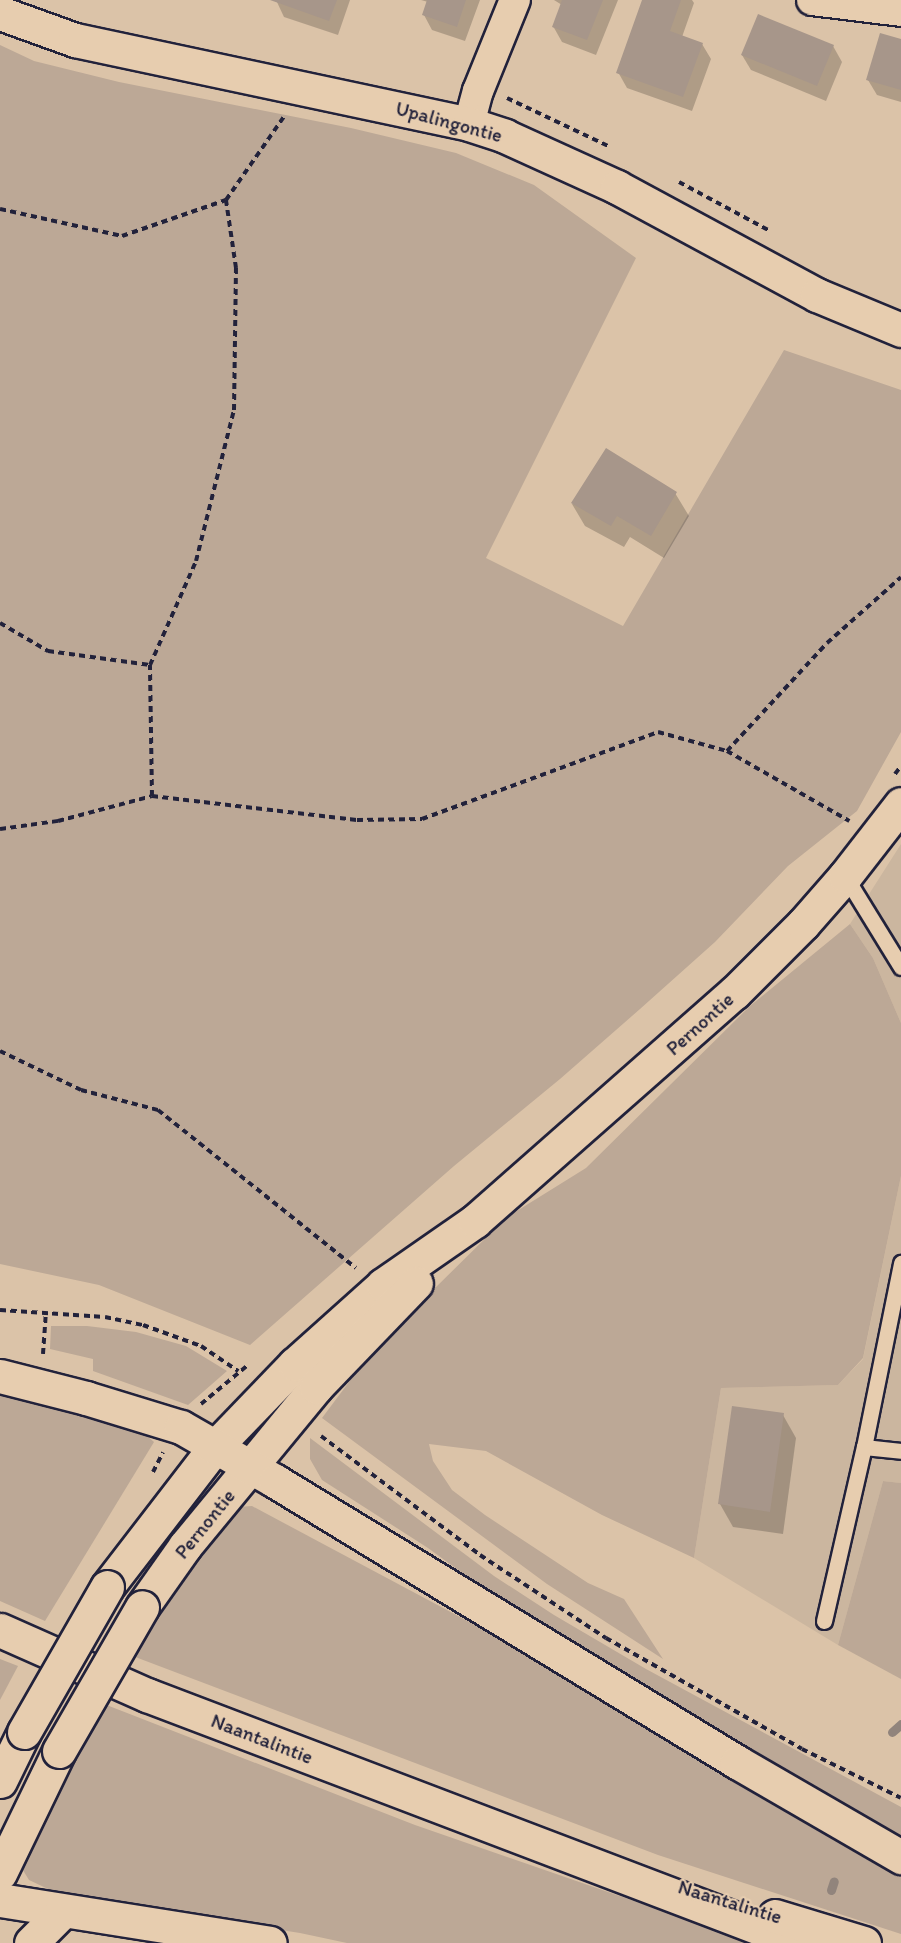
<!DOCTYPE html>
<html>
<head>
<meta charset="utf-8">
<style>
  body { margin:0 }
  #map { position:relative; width:901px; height:1943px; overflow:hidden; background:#dbc3a8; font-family:Itim,sans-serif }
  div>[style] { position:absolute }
  .built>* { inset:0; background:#cbb69f }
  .green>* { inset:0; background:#bca896 }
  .shadow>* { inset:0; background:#0003 }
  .stream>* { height:9px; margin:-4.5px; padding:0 4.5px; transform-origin:4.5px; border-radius:4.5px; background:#91847c }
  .building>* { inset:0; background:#a7968a }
  .path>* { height:4px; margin-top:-2px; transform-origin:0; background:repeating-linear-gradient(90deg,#22223b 0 6px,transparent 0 10.5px) }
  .roads { filter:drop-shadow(2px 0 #22223b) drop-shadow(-2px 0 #22223b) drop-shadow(0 2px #22223b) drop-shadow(0 -2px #22223b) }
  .service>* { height:15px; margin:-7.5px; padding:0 7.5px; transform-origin:7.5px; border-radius:7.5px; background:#e7cdaf }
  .minor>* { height:30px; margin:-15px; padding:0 15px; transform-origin:15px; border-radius:15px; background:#e7cdaf }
  .tertiary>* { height:33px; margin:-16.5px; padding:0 16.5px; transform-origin:16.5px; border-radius:16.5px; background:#e7cdaf }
  .secondary>* { height:33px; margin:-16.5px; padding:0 16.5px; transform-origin:16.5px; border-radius:16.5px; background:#e7cdaf }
  .bridges { filter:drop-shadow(2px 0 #22223b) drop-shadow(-2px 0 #22223b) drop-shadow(0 2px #22223b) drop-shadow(0 -2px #22223b) }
  .tertiary-bridge>* { height:33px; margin:-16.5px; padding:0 16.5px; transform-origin:16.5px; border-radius:16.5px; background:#e7cdaf }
  span { translate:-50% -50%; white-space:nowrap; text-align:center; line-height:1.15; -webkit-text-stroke:4.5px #e7cdaf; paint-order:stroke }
  .street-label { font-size:20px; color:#22223b }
</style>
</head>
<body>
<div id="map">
  <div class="built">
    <i style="clip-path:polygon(901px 844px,901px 1023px,873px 958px,850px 924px)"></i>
    <i style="clip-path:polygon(901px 1176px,901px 1483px,883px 1481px,838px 1645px,694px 1558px,721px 1388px,838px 1385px,863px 1359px)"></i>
  </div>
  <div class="green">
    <i style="clip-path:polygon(0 45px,34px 61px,119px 82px,351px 128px,456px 153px,534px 185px,636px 258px,486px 558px,623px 626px,784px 350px,901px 390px,901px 732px,857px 811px,788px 866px,715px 942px,640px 1009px,560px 1079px,454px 1166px,250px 1345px,99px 1285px,0 1264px)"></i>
    <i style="clip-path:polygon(850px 924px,873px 958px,901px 1023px,901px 1176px,863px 1358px,838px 1385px,721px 1388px,694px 1558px,602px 1515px,486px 1451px,429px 1444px,433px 1461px,452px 1490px,485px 1515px,588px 1583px,624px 1599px,663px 1659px,547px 1584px,322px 1418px,355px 1374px,431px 1292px,507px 1217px,586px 1168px,750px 1006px)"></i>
    <i style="clip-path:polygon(51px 1326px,87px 1326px,136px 1332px,186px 1346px,227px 1371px,188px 1405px,93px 1371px,93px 1359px,50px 1349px)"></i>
    <i style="clip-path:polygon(0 1390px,138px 1428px,154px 1442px,45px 1621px,0 1601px)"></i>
    <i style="clip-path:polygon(310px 1438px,494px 1576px,554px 1615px,646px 1669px,901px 1807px,901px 1840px,487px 1591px,428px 1548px,322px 1480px,310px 1459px)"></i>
    <i style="clip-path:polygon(883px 1481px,901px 1483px,901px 1679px,838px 1645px)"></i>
    <i style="clip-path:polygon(252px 1506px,490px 1633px,901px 1876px,901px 1934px,658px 1855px,130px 1655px,189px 1566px,238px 1507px)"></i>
    <i style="clip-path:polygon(0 1659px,18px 1666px,0 1700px)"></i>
    <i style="clip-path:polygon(104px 1704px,415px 1825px,755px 1943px,347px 1943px,300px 1933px,61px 1895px,29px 1880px,21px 1867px,26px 1845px)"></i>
  </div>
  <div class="shadow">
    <i style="clip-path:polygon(276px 0,350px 0,338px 35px,284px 17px)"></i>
    <i style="clip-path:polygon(421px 0,480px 0,465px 41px,432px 30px,424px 15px,428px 2px)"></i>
    <i style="clip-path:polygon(554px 0,618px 0,596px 55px,562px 42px,553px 26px,562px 5px)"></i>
    <i style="clip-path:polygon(643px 0,692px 0,694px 3px,682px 37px,702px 44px,711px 59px,692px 111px,627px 88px,618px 72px)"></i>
    <i style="clip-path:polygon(901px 41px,901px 102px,877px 95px,868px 80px)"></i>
    <i style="clip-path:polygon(833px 46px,842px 62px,826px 101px,751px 70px,742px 55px)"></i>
    <i style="clip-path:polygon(675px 493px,689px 516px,664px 558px,630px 537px,624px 547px,585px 526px,572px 504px)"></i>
    <i style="clip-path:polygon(783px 1415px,796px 1438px,783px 1534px,733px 1527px,720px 1504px)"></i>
  </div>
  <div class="stream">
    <i style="left:892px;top:1732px;width:12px;rotate:-42deg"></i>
    <i style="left:831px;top:1890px;width:9px;rotate:-72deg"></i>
  </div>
  <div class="building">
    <i style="clip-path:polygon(270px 0,337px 0,329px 21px)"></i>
    <i style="clip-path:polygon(427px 0,466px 0,457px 27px,422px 15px)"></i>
    <i style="clip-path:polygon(562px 0,603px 0,587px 40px,552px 27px)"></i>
    <i style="clip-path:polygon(642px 0,681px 0,670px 31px,703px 43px,683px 97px,616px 73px)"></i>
    <i style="clip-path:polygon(758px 14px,834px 45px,817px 86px,741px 55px)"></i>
    <i style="clip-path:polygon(880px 33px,901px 39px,901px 90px,866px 80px)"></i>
    <i style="clip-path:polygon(606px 448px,677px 492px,651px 536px,617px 516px,611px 526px,571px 503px)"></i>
    <i style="clip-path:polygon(732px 1406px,784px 1413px,770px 1512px,718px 1504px)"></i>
  </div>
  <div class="path">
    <i style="left:507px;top:98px;width:112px;rotate:25.4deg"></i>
    <i style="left:679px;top:182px;width:103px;rotate:28.3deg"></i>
    <i style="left:0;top:209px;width:125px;rotate:12.5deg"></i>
    <i style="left:122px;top:236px;width:110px;rotate:-19.1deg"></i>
    <i style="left:226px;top:200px;width:103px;rotate:-55.2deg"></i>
    <i style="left:0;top:623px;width:56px;rotate:30.3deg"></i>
    <i style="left:48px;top:651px;width:103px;rotate:7.8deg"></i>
    <i style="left:727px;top:751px;width:147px;rotate:-47.2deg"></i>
    <i style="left:827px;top:643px;width:99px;rotate:-41.7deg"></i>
    <i style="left:895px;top:774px;width:10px;rotate:-53deg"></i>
    <i style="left:152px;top:796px;width:131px;rotate:-90.9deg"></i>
    <i style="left:150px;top:665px;width:114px;rotate:-66.1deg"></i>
    <i style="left:196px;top:561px;width:156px;rotate:-75.9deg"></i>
    <i style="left:234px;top:410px;width:142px;rotate:-89.2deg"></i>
    <i style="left:236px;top:268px;width:69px;rotate:-98.4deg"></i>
    <i style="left:0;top:829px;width:59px;rotate:-7.9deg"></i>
    <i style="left:58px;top:821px;width:97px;rotate:-14.9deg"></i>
    <i style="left:152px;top:796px;width:206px;rotate:6.7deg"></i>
    <i style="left:357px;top:820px;width:65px;rotate:-0.9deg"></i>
    <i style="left:422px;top:819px;width:252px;rotate:-20.2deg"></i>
    <i style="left:658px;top:732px;width:72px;rotate:15.4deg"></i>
    <i style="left:727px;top:751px;width:141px;rotate:29.8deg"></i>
    <i style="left:0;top:1051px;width:90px;rotate:25.7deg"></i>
    <i style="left:81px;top:1090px;width:80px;rotate:14.6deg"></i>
    <i style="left:158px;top:1110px;width:253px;rotate:38.6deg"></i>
    <i style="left:0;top:1310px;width:105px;rotate:3.8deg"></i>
    <i style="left:105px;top:1317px;width:39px;rotate:12deg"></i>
    <i style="left:143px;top:1325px;width:62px;rotate:19.9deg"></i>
    <i style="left:201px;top:1346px;width:45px;rotate:34deg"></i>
    <i style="left:43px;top:1354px;width:39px;rotate:-86deg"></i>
    <i style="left:201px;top:1404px;width:61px;rotate:-39.7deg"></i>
    <i style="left:321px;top:1436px;width:199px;rotate:36.8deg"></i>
    <i style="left:480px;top:1555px;width:151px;rotate:33.4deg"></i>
    <i style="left:606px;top:1638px;width:225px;rotate:29.5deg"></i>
    <i style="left:802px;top:1749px;width:110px;rotate:26.3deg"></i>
    <i style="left:153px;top:1472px;width:22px;rotate:-63deg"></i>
  </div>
  <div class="roads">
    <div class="service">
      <i style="left:845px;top:876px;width:107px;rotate:58.4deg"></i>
      <i style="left:864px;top:1447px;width:37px;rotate:6deg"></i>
      <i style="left:824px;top:1621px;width:179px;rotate:-77.1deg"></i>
      <i style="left:864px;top:1447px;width:188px;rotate:-78.6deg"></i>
    </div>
    <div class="minor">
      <i style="left:812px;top:0;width:90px;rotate:7deg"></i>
      <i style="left:469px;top:124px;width:34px;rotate:-75deg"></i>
      <i style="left:478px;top:91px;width:98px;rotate:-67.9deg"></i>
    </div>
    <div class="tertiary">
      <i style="left:0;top:13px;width:80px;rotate:19.8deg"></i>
      <i style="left:75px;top:40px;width:403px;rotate:12deg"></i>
      <i style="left:469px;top:124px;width:38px;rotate:18deg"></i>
      <i style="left:505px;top:136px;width:123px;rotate:24.5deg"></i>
      <i style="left:617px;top:187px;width:227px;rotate:28.4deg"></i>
      <i style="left:817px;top:295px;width:91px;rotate:22.6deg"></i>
      <i style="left:107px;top:1587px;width:177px;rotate:-52.4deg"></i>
      <i style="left:215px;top:1447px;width:115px;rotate:-46.1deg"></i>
      <i style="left:295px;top:1364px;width:118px;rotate:-41.9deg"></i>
      <i style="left:383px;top:1285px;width:112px;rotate:-34.8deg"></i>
      <i style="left:475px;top:1221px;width:345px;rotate:-41.4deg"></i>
      <i style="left:734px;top:993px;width:98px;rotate:-45deg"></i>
      <i style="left:803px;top:924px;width:64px;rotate:-48.8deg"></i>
      <i style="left:845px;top:876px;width:91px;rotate:-52.1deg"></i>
      <i style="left:142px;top:1607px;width:75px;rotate:-54.8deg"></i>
      <i style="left:185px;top:1546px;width:206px;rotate:-50.5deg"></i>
      <i style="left:316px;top:1387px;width:144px;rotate:-46.1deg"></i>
      <i style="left:0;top:1781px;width:55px;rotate:-63.9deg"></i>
      <i style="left:0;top:1873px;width:136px;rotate:-64.2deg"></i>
    </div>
    <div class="secondary">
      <i style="left:0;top:1376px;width:89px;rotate:14.3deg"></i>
      <i style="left:86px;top:1398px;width:99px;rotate:17deg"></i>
      <i style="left:181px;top:1427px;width:108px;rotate:29.9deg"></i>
      <i style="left:275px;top:1481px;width:541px;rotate:31.31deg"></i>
      <i style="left:737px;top:1762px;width:190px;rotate:30.1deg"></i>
      <i style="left:0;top:1630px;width:161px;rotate:23.9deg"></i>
      <i style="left:147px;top:1695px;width:698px;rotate:20.83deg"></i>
      <i style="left:0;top:1900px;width:273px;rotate:9deg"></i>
      <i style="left:775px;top:1916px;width:93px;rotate:16.9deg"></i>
      <i style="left:31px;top:1943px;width:45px;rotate:-45deg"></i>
    </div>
  </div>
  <div class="bridges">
    <div class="tertiary-bridge">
      <i style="left:24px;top:1732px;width:167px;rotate:-60.2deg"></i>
      <i style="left:59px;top:1751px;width:166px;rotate:-60deg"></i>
    </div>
  </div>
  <div class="street-label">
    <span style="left:449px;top:122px;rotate:15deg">Upalingontie</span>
    <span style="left:700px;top:1024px;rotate:-42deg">Pernontie</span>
    <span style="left:205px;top:1524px;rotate:-51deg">Pernontie</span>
    <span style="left:262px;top:1739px;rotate:21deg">Naantalintie</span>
    <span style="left:730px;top:1902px;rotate:17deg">Naantalintie</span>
  </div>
</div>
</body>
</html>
